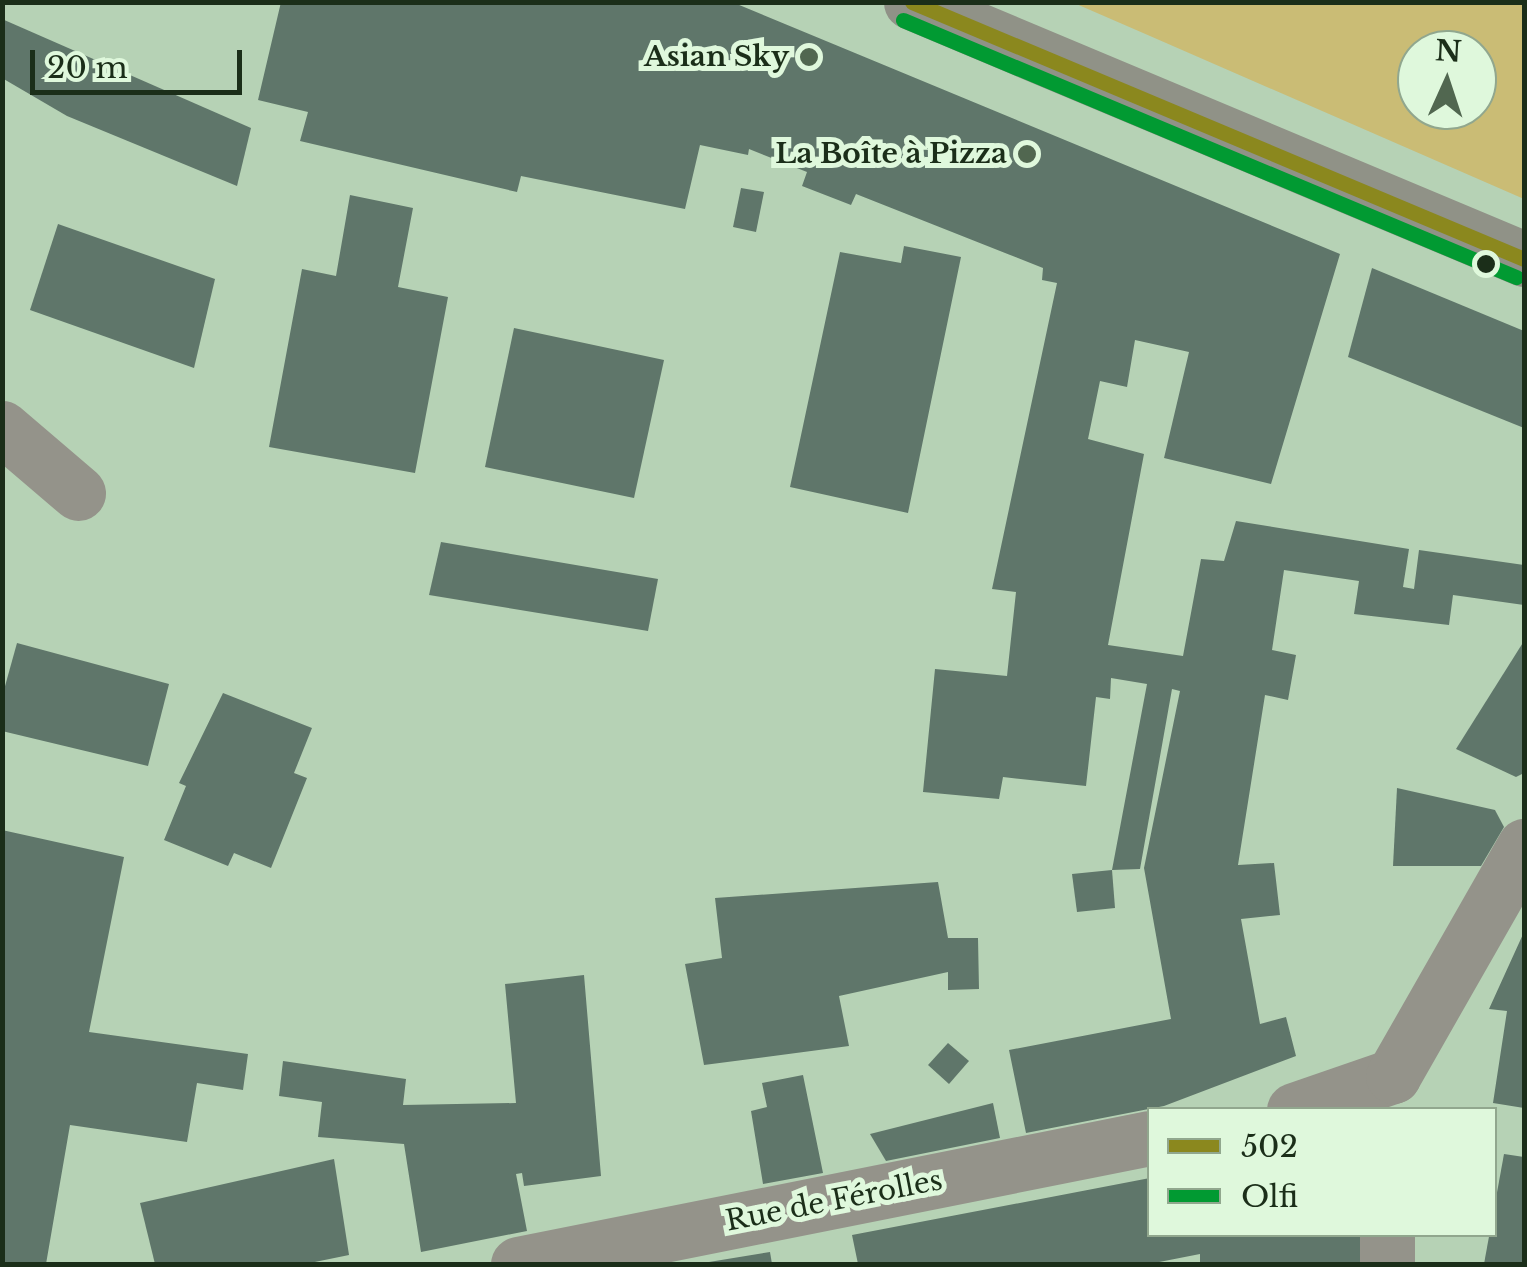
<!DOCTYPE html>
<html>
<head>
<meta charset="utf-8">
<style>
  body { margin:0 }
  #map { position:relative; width:1527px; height:1267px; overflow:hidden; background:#b6d2b5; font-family:"Libre Baskerville",serif }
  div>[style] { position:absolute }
  .green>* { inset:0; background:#cabc75 }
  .building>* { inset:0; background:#5f766a }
  .minor>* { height:55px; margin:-27.5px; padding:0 27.5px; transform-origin:27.5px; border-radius:27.5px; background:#94938a }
  .secondary>* { height:55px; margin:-27.5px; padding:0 27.5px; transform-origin:27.5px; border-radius:27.5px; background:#909287 }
  .bus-1>* { height:15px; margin:-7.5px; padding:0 7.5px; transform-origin:7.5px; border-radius:7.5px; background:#8b881e }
  .bus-2>* { height:15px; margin:-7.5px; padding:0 7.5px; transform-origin:7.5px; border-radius:7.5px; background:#019a32 }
  .dots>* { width:28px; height:28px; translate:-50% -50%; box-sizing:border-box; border:5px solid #dff8dc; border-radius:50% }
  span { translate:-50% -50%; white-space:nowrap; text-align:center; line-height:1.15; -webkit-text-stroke:10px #dff8dc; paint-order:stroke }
  .poi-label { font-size:28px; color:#1b2e19; font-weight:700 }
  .right { translate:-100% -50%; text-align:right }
  .street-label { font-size:28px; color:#1b2e19 }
  .frame { position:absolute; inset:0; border:5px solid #1b2e19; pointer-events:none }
  .legend { position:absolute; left:1147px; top:1107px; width:350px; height:130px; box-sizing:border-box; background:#dff8dc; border:2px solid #91a78e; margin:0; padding:12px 18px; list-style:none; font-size:30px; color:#1b2e19 }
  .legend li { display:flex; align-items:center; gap:20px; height:50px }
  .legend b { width:50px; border:2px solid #91a78e }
  .north { position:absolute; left:1397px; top:30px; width:100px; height:100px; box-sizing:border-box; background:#dff8dc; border:2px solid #91a78e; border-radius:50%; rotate:3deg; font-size:28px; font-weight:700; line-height:40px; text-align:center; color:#1b2e19 }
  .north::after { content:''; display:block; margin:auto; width:35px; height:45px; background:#516750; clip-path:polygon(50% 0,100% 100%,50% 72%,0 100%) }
  .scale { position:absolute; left:30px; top:50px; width:212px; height:45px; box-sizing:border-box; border:5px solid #1b2e19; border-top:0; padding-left:12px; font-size:30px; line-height:35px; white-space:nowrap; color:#1b2e19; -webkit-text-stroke:8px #dff8dc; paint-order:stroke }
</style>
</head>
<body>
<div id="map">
  <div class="green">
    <i style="clip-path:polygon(evenodd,1074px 3px,1524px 3px,1524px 199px,1150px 36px,1074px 3px,1417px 50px,1477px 50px,1477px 110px,1417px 110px,1417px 50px)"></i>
  </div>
  <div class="building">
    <i style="clip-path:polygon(281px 2px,732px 2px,1340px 254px,1271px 484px,1164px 458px,1189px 352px,1135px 340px,1127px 387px,1100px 381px,1088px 439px,1144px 454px,1108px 645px,1183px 656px,1201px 559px,1224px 561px,1236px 521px,1409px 549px,1403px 587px,1414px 589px,1419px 550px,1524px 565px,1524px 605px,1453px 595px,1449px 625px,1354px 614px,1359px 581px,1284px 570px,1272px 650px,1296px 655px,1288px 700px,1265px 695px,1238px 865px,1274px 863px,1280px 915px,1241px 919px,1260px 1024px,1286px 1017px,1296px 1056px,1164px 1106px,1026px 1133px,1009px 1050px,1171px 1019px,1144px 868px,1180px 691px,1172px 689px,1140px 869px,1112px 870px,1147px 684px,1111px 678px,1110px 699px,1096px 697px,1086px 786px,1003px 777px,999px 799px,923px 792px,935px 669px,1007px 676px,1016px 592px,992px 589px,1057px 283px,1042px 280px,1043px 268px,856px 194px,851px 205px,802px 186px,807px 172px,749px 149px,748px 155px,700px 145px,685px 209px,521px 176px,517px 192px,300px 141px,308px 112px,258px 100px)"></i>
    <i style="clip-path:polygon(2px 19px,251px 128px,237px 186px,67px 116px,2px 78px)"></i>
    <i style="clip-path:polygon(741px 188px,764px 192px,756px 232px,733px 227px)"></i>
    <i style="clip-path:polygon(350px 195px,413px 208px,398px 287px,448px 297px,415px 473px,269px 447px,302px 269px,336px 276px)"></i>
    <i style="clip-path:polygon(58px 224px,215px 279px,194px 368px,30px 310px)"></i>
    <i style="clip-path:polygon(904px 246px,961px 257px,908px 513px,790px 487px,840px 252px,901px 263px)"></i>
    <i style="clip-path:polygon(1372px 268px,1524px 331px,1524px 428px,1348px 357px)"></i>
    <i style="clip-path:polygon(514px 328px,664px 360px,634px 498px,485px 467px)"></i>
    <i style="clip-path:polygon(441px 542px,658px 579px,648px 631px,429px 595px)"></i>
    <i style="clip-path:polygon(1524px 641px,1524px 773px,1516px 777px,1456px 749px)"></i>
    <i style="clip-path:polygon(17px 643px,169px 684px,148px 766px,2px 731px,2px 697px)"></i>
    <i style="clip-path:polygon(223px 693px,312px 728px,294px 773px,307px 778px,271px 868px,234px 853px,228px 866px,164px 840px,186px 786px,179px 783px)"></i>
    <i style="clip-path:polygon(1397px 788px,1495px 810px,1504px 827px,1481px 866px,1393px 866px)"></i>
    <i style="clip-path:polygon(2px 830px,124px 857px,89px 1032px,248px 1054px,243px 1090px,197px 1083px,187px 1142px,70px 1125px,46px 1264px,2px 1264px)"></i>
    <i style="clip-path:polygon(1112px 870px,1115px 908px,1077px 912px,1072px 874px)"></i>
    <i style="clip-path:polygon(938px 882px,948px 938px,978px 938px,979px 989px,948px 990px,948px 972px,839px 996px,849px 1046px,704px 1065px,685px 964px,722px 958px,715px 898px)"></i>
    <i style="clip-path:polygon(1524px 932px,1524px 1108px,1493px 1103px,1507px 1011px,1489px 1009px)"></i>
    <i style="clip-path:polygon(584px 975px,601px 1176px,524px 1186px,522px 1173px,516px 1174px,527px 1231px,421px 1252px,404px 1144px,318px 1137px,322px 1102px,279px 1096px,283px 1061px,406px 1079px,403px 1105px,516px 1103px,505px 984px)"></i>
    <i style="clip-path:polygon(948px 1043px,969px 1061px,949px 1084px,928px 1065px)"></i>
    <i style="clip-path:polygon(803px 1075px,823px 1173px,763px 1184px,751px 1111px,767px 1107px,762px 1083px)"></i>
    <i style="clip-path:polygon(993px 1103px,1000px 1138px,886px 1161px,870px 1134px)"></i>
    <i style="clip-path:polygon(1504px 1154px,1524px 1157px,1524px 1264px,1484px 1264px)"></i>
    <i style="clip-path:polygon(334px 1159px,349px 1255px,305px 1264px,155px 1264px,140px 1203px)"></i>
    <i style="clip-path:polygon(1150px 1178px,1150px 1234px,1362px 1234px,1363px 1264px,1200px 1264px,1200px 1254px,1149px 1264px,858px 1264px,852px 1235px)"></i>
    <i style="clip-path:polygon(770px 1252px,772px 1264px,709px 1264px,709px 1262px)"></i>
  </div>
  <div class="minor">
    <i style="left:2px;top:428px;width:100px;rotate:40.5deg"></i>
    <i style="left:1294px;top:1110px;width:105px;rotate:-19deg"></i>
    <i style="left:1393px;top:1076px;width:265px;rotate:-60.3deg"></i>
    <i style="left:518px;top:1264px;width:644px;rotate:-11.28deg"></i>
    <i style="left:1387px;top:1264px;width:30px;rotate:-90deg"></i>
  </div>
  <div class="secondary">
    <i style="left:911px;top:2px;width:665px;rotate:22.75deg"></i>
  </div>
  <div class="bus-1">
    <i style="left:912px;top:2px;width:664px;rotate:22.78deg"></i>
  </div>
  <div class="bus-2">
    <i style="left:903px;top:20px;width:665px;rotate:22.75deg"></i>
  </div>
  <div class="dots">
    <i style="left:809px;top:57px;background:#516750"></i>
    <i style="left:1027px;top:154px;background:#516750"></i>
    <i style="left:1486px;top:264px;background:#1b2e19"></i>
  </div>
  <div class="poi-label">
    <span class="right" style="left:789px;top:57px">Asian Sky</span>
    <span class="right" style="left:1007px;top:154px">La Boîte à Pizza</span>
  </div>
  <div class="street-label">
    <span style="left:834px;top:1201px;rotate:-11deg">Rue de Férolles</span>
  </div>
  <div class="frame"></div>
  <ul class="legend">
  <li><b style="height:12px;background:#8b881e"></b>502</li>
  <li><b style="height:12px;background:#019a32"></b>Olfi</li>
  </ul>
  <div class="north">N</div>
  <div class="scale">20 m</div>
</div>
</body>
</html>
